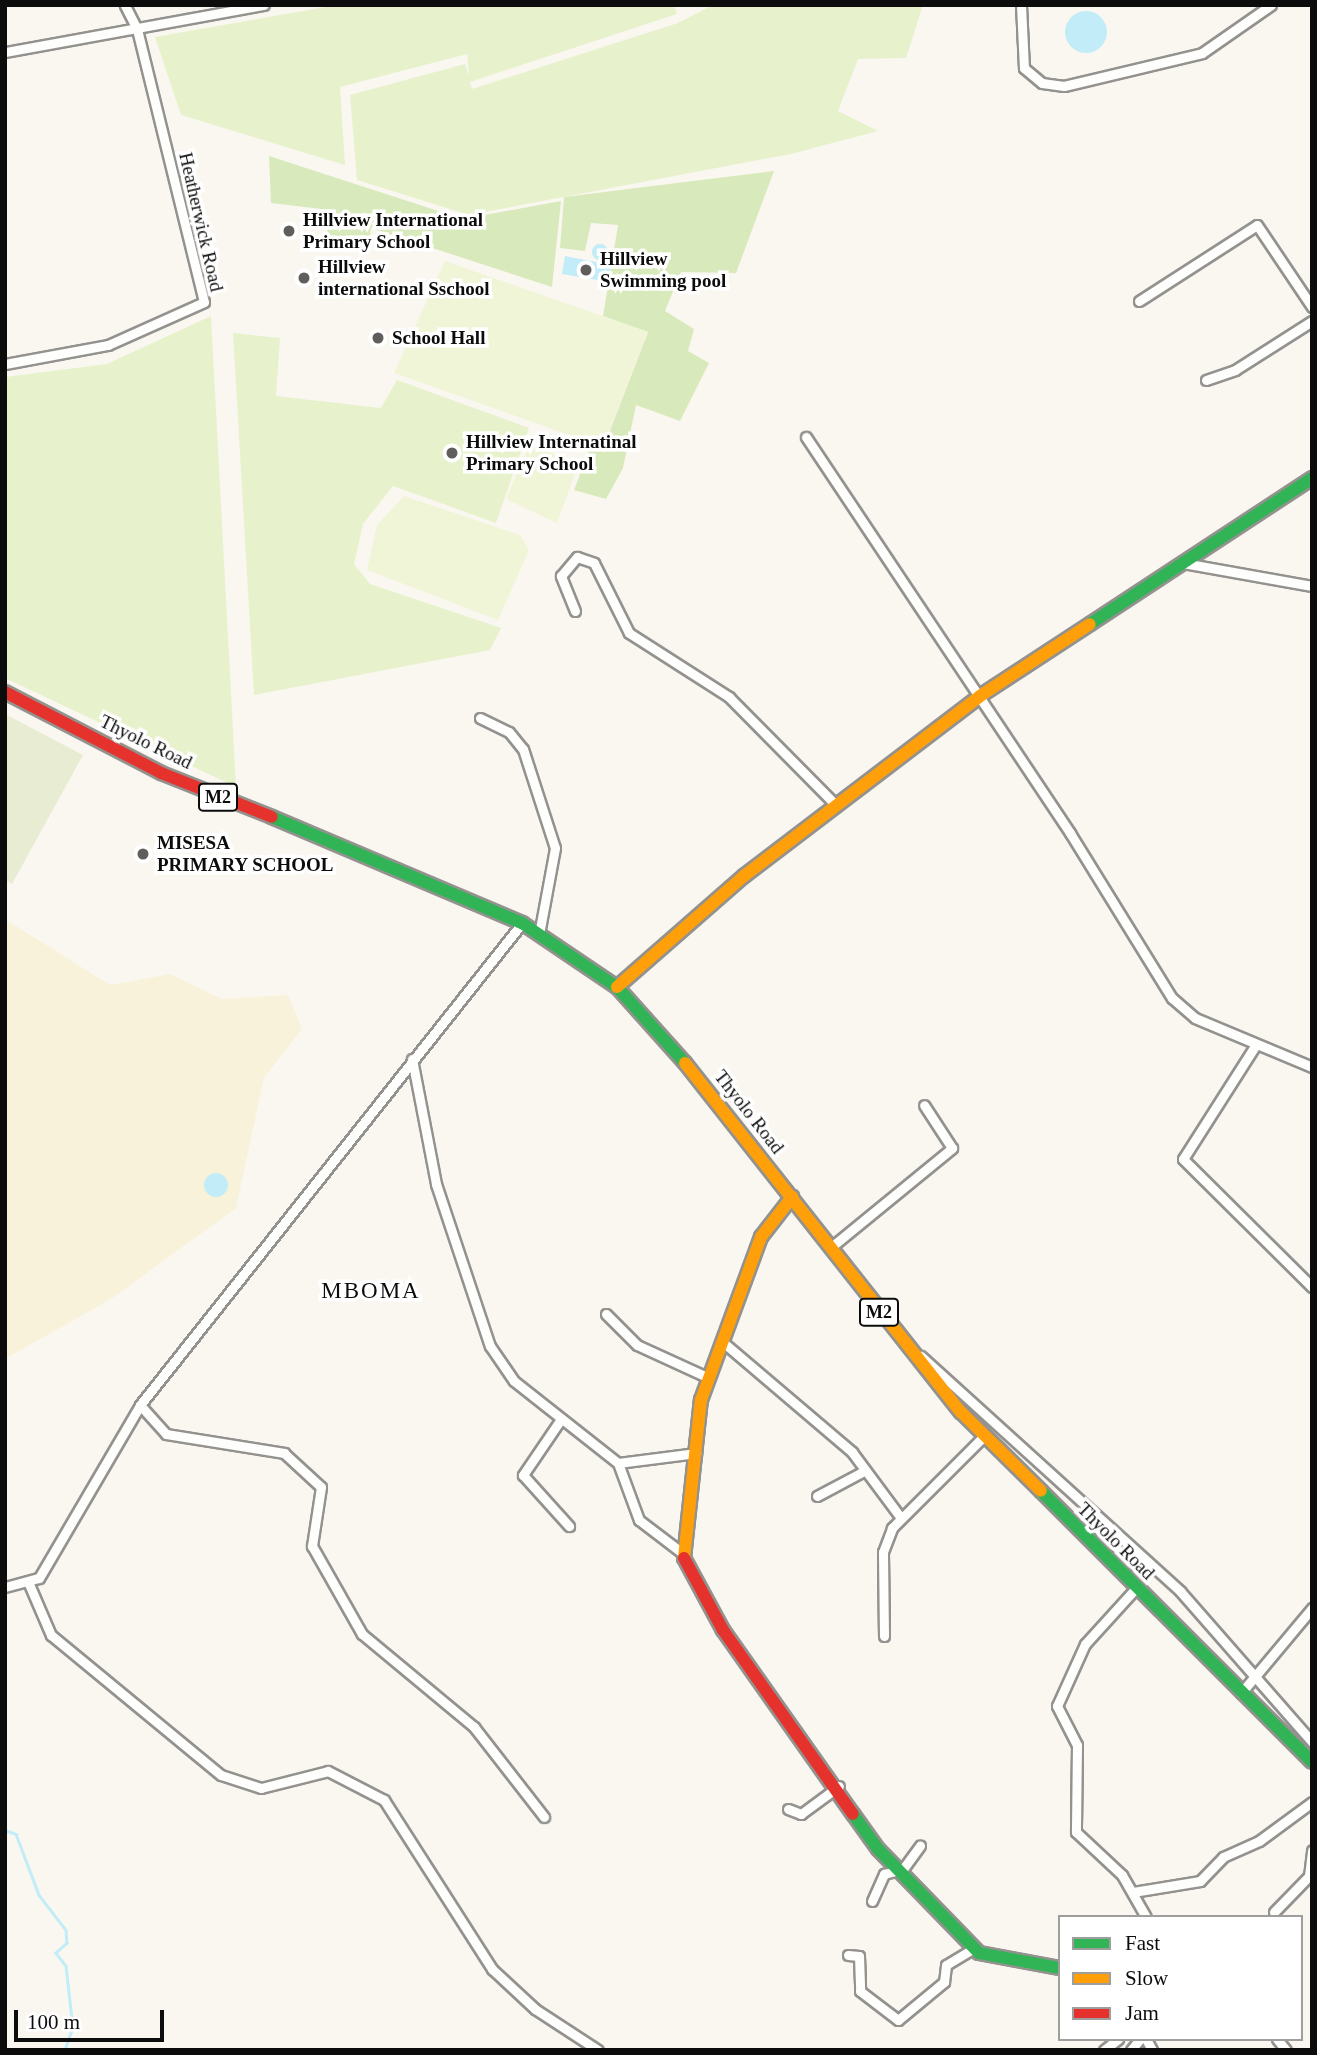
<!DOCTYPE html>
<html>
<head>
<meta charset="utf-8">
<style>
  body { margin:0 }
  #map { position:relative; width:1317px; height:2055px; overflow:hidden; background:#faf7f0; font-family:"Times New Roman",serif }
  div>[style] { position:absolute }
  .farmland>* { inset:0; background:#f9f2da }
  .green>* { inset:0; background:#e7f2cd }
  .forest>* { inset:0; background:#d8eabb }
  .cemetery>* { inset:0; background:#e8ecd2 }
  .pitch>* { inset:0; background:#f0f5d8 }
  .water>* { inset:0; background:#c2ecf8 }
  .round { border-radius:50% }
  .stream>* { height:2.5px; margin:-1.25px; padding:0 1.25px; transform-origin:1.25px; border-radius:1.25px; background:#c2ecf8 }
  .roads { filter:drop-shadow(2px 0 #93928f) drop-shadow(-2px 0 #93928f) drop-shadow(0 2px #93928f) drop-shadow(0 -2px #93928f) }
  .street>* { height:9px; margin:-4.5px; padding:0 4.5px; transform-origin:4.5px; border-radius:4.5px; background:#fefefd }
  .fast>* { height:12px; margin:-6px; padding:0 6px; transform-origin:6px; border-radius:6px; background:#30b455 }
  .slow>* { height:12px; margin:-6px; padding:0 6px; transform-origin:6px; border-radius:6px; background:#ff9f0a }
  .jam>* { height:12px; margin:-6px; padding:0 6px; transform-origin:6px; border-radius:6px; background:#e5322d }
  .dots>* { width:19px; height:19px; translate:-50% -50%; box-sizing:border-box; border:4px solid #fff; border-radius:50% }
  span { translate:-50% -50%; white-space:nowrap; text-align:center; line-height:1.15; -webkit-text-stroke:7px #fff; paint-order:stroke }
  .shield-label span { padding:2px 5px; background:#fff; border:2px solid; border-radius:5px; -webkit-text-stroke-width:0 }
  .shield-label { font-size:18px; color:#0c0c0c; font-weight:700 }
  .poi-label { font-size:19px; color:#0c0c0c; font-weight:700 }
  .left { translate:0 -50%; text-align:left }
  .street-label { font-size:19px; color:#0c0c0c }
  .quarter-label { font-size:23px; color:#0c0c0c; letter-spacing:2px }
  .frame { position:absolute; inset:0; border:7px solid #0c0c0c; pointer-events:none }
  .legend { position:absolute; left:1058px; top:1915px; width:245px; height:126px; box-sizing:border-box; background:#fff; border:2px solid #9e9e9e; margin:0; padding:9px 12px; list-style:none; font-size:21px; color:#0c0c0c }
  .legend li { display:flex; align-items:center; gap:14px; height:35px }
  .legend b { width:35px; border:2px solid #9e9e9e }
  .scale { position:absolute; left:14px; top:2010px; width:150px; height:32px; box-sizing:border-box; border:4px solid #0c0c0c; border-top:0; padding-left:9px; font-size:21px; line-height:24px; white-space:nowrap; color:#0c0c0c; -webkit-text-stroke:5px #fff; paint-order:stroke }
</style>
</head>
<body>
<div id="map">
  <div class="farmland">
    <i style="clip-path:polygon(5px 919px,110px 985px,170px 974px,222px 999px,288px 995px,302px 1029px,264px 1078px,236px 1208px,111px 1299px,5px 1359px)"></i>
  </div>
  <div class="green">
    <i style="clip-path:polygon(337px 5px,674px 5px,677px 14px,470px 82px,472px 89px,678px 23px,713px 5px,923px 5px,906px 58px,858px 59px,838px 111px,878px 131px,791px 154px,469px 215px,357px 180px,350px 95px,465px 64px,469px 76px,467px 54px,340px 87px,345px 165px,181px 115px,155px 37px)"></i>
    <i style="clip-path:polygon(211px 316px,236px 787px,5px 678px,5px 377px,107px 364px)"></i>
    <i style="clip-path:polygon(233px 333px,280px 338px,276px 396px,381px 408px,397px 380px,529px 428px,496px 523px,393px 486px,363px 524px,354px 564px,370px 584px,501px 628px,490px 650px,254px 695px)"></i>
  </div>
  <div class="forest">
    <i style="clip-path:polygon(269px 156px,463px 219px,561px 201px,552px 287px,371px 228px,368px 250px,326px 242px,330px 210px,271px 203px)"></i>
    <i style="clip-path:polygon(774px 171px,736px 273px,681px 272px,665px 311px,694px 329px,688px 351px,709px 363px,680px 421px,636px 405px,623px 468px,606px 499px,574px 490px,592px 443px,604px 446px,648px 332px,603px 316px,618px 225px,591px 223px,585px 251px,560px 248px,564px 197px)"></i>
  </div>
  <div class="cemetery">
    <i style="clip-path:polygon(5px 714px,83px 755px,12px 884px,5px 880px)"></i>
  </div>
  <div class="pitch">
    <i style="clip-path:polygon(445px 261px,648px 332px,603px 447px,394px 373px)"></i>
    <i style="clip-path:polygon(529px 445px,579px 463px,557px 523px,506px 499px)"></i>
    <i style="clip-path:polygon(404px 496px,520px 535px,529px 550px,498px 620px,367px 570px,377px 525px)"></i>
  </div>
  <div class="water">
    <i class="round" style="left:1065px;top:11px;width:42px;height:42px"></i>
    <i class="round" style="left:592px;top:244px;width:16px;height:16px"></i>
    <i style="clip-path:polygon(565px 256px,611px 265px,609px 282px,562px 274px)"></i>
    <i class="round" style="left:204px;top:1173px;width:24px;height:24px"></i>
  </div>
  <div class="stream">
    <i style="left:5px;top:1830px;width:12px;rotate:20deg"></i>
    <i style="left:16px;top:1834px;width:65px;rotate:69.3deg"></i>
    <i style="left:39px;top:1895px;width:44px;rotate:52.4deg"></i>
    <i style="left:66px;top:1930px;width:13px;rotate:86deg"></i>
    <i style="left:67px;top:1943px;width:15px;rotate:138deg"></i>
    <i style="left:56px;top:1953px;width:16px;rotate:52deg"></i>
    <i style="left:66px;top:1966px;width:61px;rotate:83.5deg"></i>
    <i style="left:73px;top:2027px;width:24px;rotate:109deg"></i>
  </div>
  <div class="roads">
    <div class="street">
      <i style="left:1021px;top:5px;width:63px;rotate:87.3deg"></i>
      <i style="left:1024px;top:68px;width:23px;rotate:40deg"></i>
      <i style="left:1042px;top:83px;width:22px;rotate:8deg"></i>
      <i style="left:1064px;top:86px;width:142px;rotate:-13.4deg"></i>
      <i style="left:1202px;top:53px;width:84px;rotate:-34.8deg"></i>
      <i style="left:5px;top:52px;width:263px;rotate:-10.3deg"></i>
      <i style="left:1139px;top:301px;width:140px;rotate:-32.8deg"></i>
      <i style="left:1257px;top:225px;width:99px;rotate:56.1deg"></i>
      <i style="left:5px;top:364px;width:105px;rotate:-10.5deg"></i>
      <i style="left:108px;top:345px;width:105px;rotate:-24.1deg"></i>
      <i style="left:204px;top:302px;width:281px;rotate:-103.8deg"></i>
      <i style="left:137px;top:29px;width:27px;rotate:-117deg"></i>
      <i style="left:1206px;top:380px;width:31px;rotate:-19deg"></i>
      <i style="left:1235px;top:370px;width:91px;rotate:-32.5deg"></i>
      <i style="left:806px;top:437px;width:476px;rotate:56.3deg"></i>
      <i style="left:1070px;top:833px;width:194px;rotate:58.3deg"></i>
      <i style="left:1172px;top:998px;width:30px;rotate:41deg"></i>
      <i style="left:1195px;top:1018px;width:127px;rotate:22.7deg"></i>
      <i style="left:1183px;top:563px;width:131px;rotate:10.1deg"></i>
      <i style="left:575px;top:611px;width:38px;rotate:-112deg"></i>
      <i style="left:561px;top:576px;width:25px;rotate:-50deg"></i>
      <i style="left:577px;top:557px;width:18px;rotate:19deg"></i>
      <i style="left:594px;top:563px;width:78px;rotate:63.4deg"></i>
      <i style="left:629px;top:633px;width:119px;rotate:32.6deg"></i>
      <i style="left:729px;top:697px;width:152px;rotate:45.3deg"></i>
      <i style="left:480px;top:718px;width:32px;rotate:26deg"></i>
      <i style="left:509px;top:732px;width:22px;rotate:51deg"></i>
      <i style="left:523px;top:749px;width:104px;rotate:72.1deg"></i>
      <i style="left:555px;top:848px;width:87px;rotate:100.5deg"></i>
      <i style="left:1255px;top:1046px;width:134px;rotate:122.5deg"></i>
      <i style="left:1183px;top:1159px;width:182px;rotate:44.8deg"></i>
      <i style="left:412px;top:1059px;width:127px;rotate:79.1deg"></i>
      <i style="left:436px;top:1184px;width:171px;rotate:71.6deg"></i>
      <i style="left:490px;top:1346px;width:42px;rotate:55.6deg"></i>
      <i style="left:514px;top:1381px;width:132px;rotate:38.3deg"></i>
      <i style="left:618px;top:1463px;width:61px;rotate:69.8deg"></i>
      <i style="left:639px;top:1520px;width:53px;rotate:37.3deg"></i>
      <i style="left:830px;top:1248px;width:158px;rotate:-39.3deg"></i>
      <i style="left:952px;top:1148px;width:51px;rotate:-123.1deg"></i>
      <i style="left:606px;top:1314px;width:44px;rotate:45deg"></i>
      <i style="left:637px;top:1345px;width:79px;rotate:24.6deg"></i>
      <i style="left:724px;top:1343px;width:168px;rotate:40.4deg"></i>
      <i style="left:852px;top:1452px;width:82px;rotate:53.4deg"></i>
      <i style="left:921px;top:1356px;width:350px;rotate:42.2deg"></i>
      <i style="left:1180px;top:1591px;width:201px;rotate:48.8deg"></i>
      <i style="left:140px;top:1405px;width:39px;rotate:48deg"></i>
      <i style="left:166px;top:1434px;width:120px;rotate:9.1deg"></i>
      <i style="left:284px;top:1453px;width:50px;rotate:42.6deg"></i>
      <i style="left:321px;top:1487px;width:60px;rotate:98.7deg"></i>
      <i style="left:312px;top:1546px;width:101px;rotate:60.4deg"></i>
      <i style="left:362px;top:1634px;width:146px;rotate:39.7deg"></i>
      <i style="left:474px;top:1727px;width:114px;rotate:52.1deg"></i>
      <i style="left:561px;top:1419px;width:68px;rotate:124.2deg"></i>
      <i style="left:523px;top:1475px;width:69px;rotate:48deg"></i>
      <i style="left:618px;top:1463px;width:79px;rotate:-7.3deg"></i>
      <i style="left:817px;top:1496px;width:53px;rotate:-28deg"></i>
      <i style="left:29px;top:1584px;width:56px;rotate:66.7deg"></i>
      <i style="left:51px;top:1635px;width:220px;rotate:39.5deg"></i>
      <i style="left:221px;top:1775px;width:42px;rotate:18deg"></i>
      <i style="left:261px;top:1788px;width:69px;rotate:-14.2deg"></i>
      <i style="left:328px;top:1771px;width:63px;rotate:27.4deg"></i>
      <i style="left:384px;top:1800px;width:201px;rotate:57.4deg"></i>
      <i style="left:492px;top:1969px;width:59px;rotate:42.9deg"></i>
      <i style="left:535px;top:2009px;width:75px;rotate:33.1deg"></i>
      <i style="left:5px;top:1587px;width:35px;rotate:-15deg"></i>
      <i style="left:39px;top:1578px;width:200px;rotate:-59.7deg"></i>
      <i style="left:140px;top:1405px;width:615px;rotate:-51.6deg"></i>
      <i style="left:1136px;top:1588px;width:76px;rotate:132.3deg"></i>
      <i style="left:1085px;top:1644px;width:68px;rotate:114.3deg"></i>
      <i style="left:1057px;top:1706px;width:44px;rotate:62.9deg"></i>
      <i style="left:1077px;top:1745px;width:87px;rotate:90.7deg"></i>
      <i style="left:1076px;top:1832px;width:63px;rotate:43.1deg"></i>
      <i style="left:1122px;top:1875px;width:48px;rotate:60.3deg"></i>
      <i style="left:884px;top:1636px;width:84px;rotate:-90.7deg"></i>
      <i style="left:883px;top:1552px;width:26px;rotate:-69deg"></i>
      <i style="left:892px;top:1528px;width:132px;rotate:-45deg"></i>
      <i style="left:1241px;top:1693px;width:111px;rotate:-50.1deg"></i>
      <i style="left:788px;top:1809px;width:14px;rotate:21deg"></i>
      <i style="left:801px;top:1814px;width:47px;rotate:-36.4deg"></i>
      <i style="left:1133px;top:1892px;width:68px;rotate:-9.3deg"></i>
      <i style="left:1200px;top:1881px;width:33px;rotate:-46deg"></i>
      <i style="left:1223px;top:1857px;width:39px;rotate:-24deg"></i>
      <i style="left:1259px;top:1841px;width:66px;rotate:-36.3deg"></i>
      <i style="left:872px;top:1901px;width:30px;rotate:-66deg"></i>
      <i style="left:884px;top:1874px;width:20px;rotate:-15deg"></i>
      <i style="left:903px;top:1869px;width:29px;rotate:-54deg"></i>
      <i style="left:1274px;top:1912px;width:50px;rotate:-45.8deg"></i>
      <i style="left:1309px;top:1876px;width:26px;rotate:-83deg"></i>
      <i style="left:848px;top:1955px;width:11px;rotate:5deg"></i>
      <i style="left:859px;top:1956px;width:35px;rotate:88deg"></i>
      <i style="left:860px;top:1991px;width:48px;rotate:37.3deg"></i>
      <i style="left:898px;top:2020px;width:60px;rotate:-39.6deg"></i>
      <i style="left:944px;top:1982px;width:17px;rotate:-83deg"></i>
      <i style="left:946px;top:1965px;width:33px;rotate:-31deg"></i>
      <i style="left:1146px;top:2039px;width:13px;rotate:61deg"></i>
      <i style="left:1277px;top:2039px;width:14px;rotate:51deg"></i>
      <i style="left:1104px;top:2050px;width:18px;rotate:-38deg"></i>
      <i style="left:1131px;top:2050px;width:14px;rotate:-51deg"></i>
    </div>
    <div class="fast">
      <i style="left:1090px;top:624px;width:266px;rotate:-33.3deg"></i>
      <i style="left:272px;top:817px;width:272px;rotate:23deg"></i>
      <i style="left:522px;top:923px;width:115px;rotate:34deg"></i>
      <i style="left:617px;top:987px;width:102px;rotate:48.2deg"></i>
      <i style="left:1041px;top:1491px;width:383px;rotate:45deg"></i>
      <i style="left:853px;top:1814px;width:43px;rotate:54.5deg"></i>
      <i style="left:878px;top:1849px;width:145px;rotate:45.8deg"></i>
      <i style="left:979px;top:1953px;width:82px;rotate:10.5deg"></i>
    </div>
    <div class="slow">
      <i style="left:617px;top:987px;width:169px;rotate:-41.2deg"></i>
      <i style="left:744px;top:876px;width:297px;rotate:-37.3deg"></i>
      <i style="left:980px;top:696px;width:131px;rotate:-33.2deg"></i>
      <i style="left:685px;top:1063px;width:445px;rotate:51.7deg"></i>
      <i style="left:961px;top:1412px;width:112px;rotate:44.6deg"></i>
      <i style="left:684px;top:1558px;width:159px;rotate:-83.9deg"></i>
      <i style="left:701px;top:1400px;width:174px;rotate:-69.8deg"></i>
      <i style="left:761px;top:1237px;width:51px;rotate:-52.2deg"></i>
    </div>
    <div class="jam">
      <i style="left:5px;top:692px;width:176px;rotate:27.4deg"></i>
      <i style="left:161px;top:773px;width:119px;rotate:21.6deg"></i>
      <i style="left:684px;top:1558px;width:82px;rotate:61.6deg"></i>
      <i style="left:723px;top:1630px;width:225px;rotate:54.8deg"></i>
    </div>
  </div>
  <div class="dots">
    <i style="left:289px;top:231px;background:#5f5e5c"></i>
    <i style="left:586px;top:270px;background:#5f5e5c"></i>
    <i style="left:304px;top:278px;background:#5f5e5c"></i>
    <i style="left:378px;top:338px;background:#5f5e5c"></i>
    <i style="left:452px;top:453px;background:#5f5e5c"></i>
    <i style="left:143px;top:854px;background:#5f5e5c"></i>
  </div>
  <div class="shield-label">
    <span style="left:218px;top:797px">M2</span>
    <span style="left:879px;top:1312px">M2</span>
  </div>
  <div class="poi-label">
    <span class="left" style="left:303px;top:231px">Hillview International<br>Primary School</span>
    <span class="left" style="left:600px;top:270px">Hillview<br>Swimming pool</span>
    <span class="left" style="left:318px;top:278px">Hillview<br>international Sschool</span>
    <span class="left" style="left:392px;top:338px">School Hall</span>
    <span class="left" style="left:466px;top:453px">Hillview Internatinal<br>Primary School</span>
    <span class="left" style="left:157px;top:854px">MISESA<br>PRIMARY SCHOOL</span>
  </div>
  <div class="street-label">
    <span style="left:201px;top:222px;rotate:77deg">Heatherwick Road</span>
    <span style="left:146px;top:742px;rotate:26deg">Thyolo Road</span>
    <span style="left:749px;top:1112px;rotate:52deg">Thyolo Road</span>
    <span style="left:1116px;top:1541px;rotate:45deg">Thyolo Road</span>
  </div>
  <div class="quarter-label">
    <span style="left:371px;top:1291px">MBOMA</span>
  </div>
  <div class="frame"></div>
  <ul class="legend">
  <li><b style="height:9px;background:#30b455"></b>Fast</li>
  <li><b style="height:9px;background:#ff9f0a"></b>Slow</li>
  <li><b style="height:9px;background:#e5322d"></b>Jam</li>
  </ul>
  <div class="scale">100 m</div>
</div>
</body>
</html>
